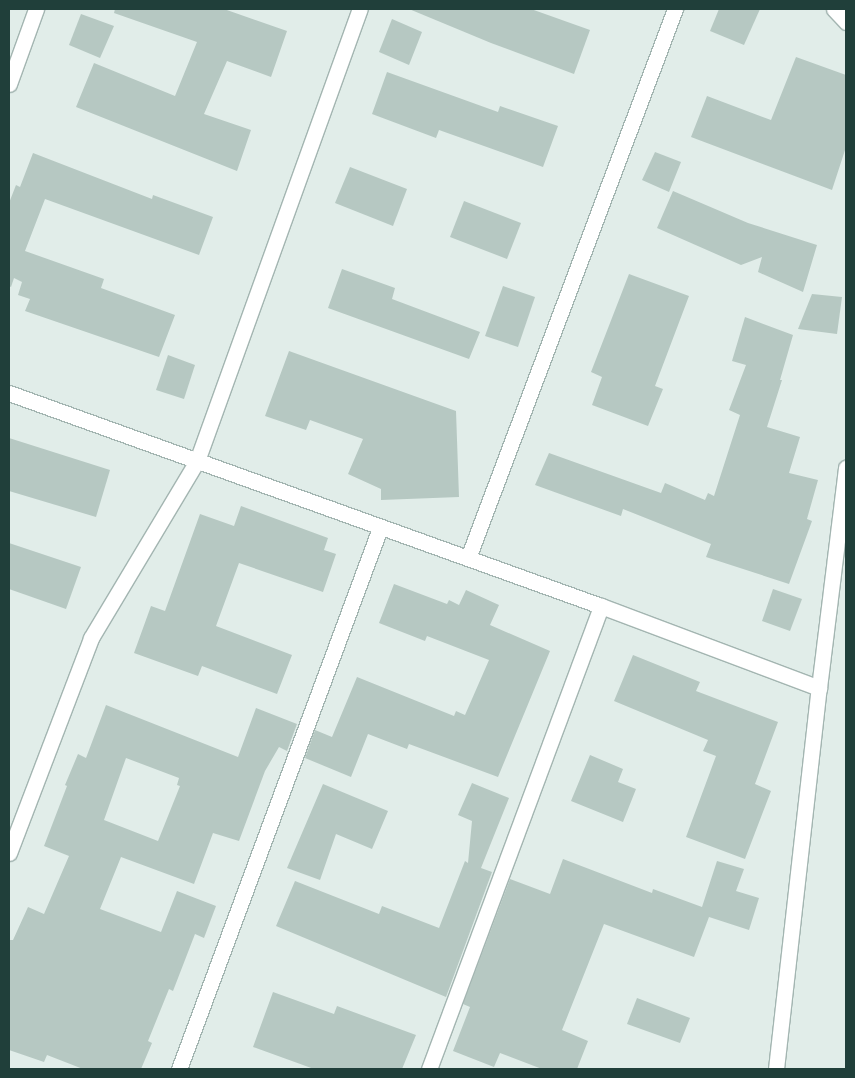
<!DOCTYPE html>
<html>
<head>
<meta charset="utf-8">
<style>
  body { margin:0 }
  #map { position:relative; width:855px; height:1078px; overflow:hidden; background:#e1ede9; font-family:Lato,sans-serif }
  div>[style] { position:absolute }
  .building>* { inset:0; background:#b6c8c2 }
  .roads { filter:drop-shadow(1px 0 #a3b5b1) drop-shadow(-1px 0 #a3b5b1) drop-shadow(0 1px #a3b5b1) drop-shadow(0 -1px #a3b5b1) }
  .minor>* { height:15px; margin:-7.5px; padding:0 7.5px; transform-origin:7.5px; border-radius:7.5px; background:#fff }
  span { translate:-50% -50%; white-space:nowrap; text-align:center; line-height:1.15; -webkit-text-stroke:5px #f2f9f6; paint-order:stroke }
  .frame { position:absolute; inset:0; border:10px solid #203f3a; pointer-events:none }
</style>
</head>
<body>
<div id="map">
  <div class="building">
    <i style="clip-path:polygon(115px 9px,224px 9px,287px 31px,271px 77px,227px 61px,204px 114px,251px 130px,237px 171px,76px 107px,94px 63px,175px 96px,197px 42px,114px 13px)"></i>
    <i style="clip-path:polygon(409px 9px,531px 9px,590px 30px,574px 74px,491px 43px)"></i>
    <i style="clip-path:polygon(719px 9px,760px 9px,744px 45px,710px 31px)"></i>
    <i style="clip-path:polygon(81px 14px,114px 26px,100px 58px,69px 45px)"></i>
    <i style="clip-path:polygon(392px 19px,422px 32px,409px 65px,379px 52px)"></i>
    <i style="clip-path:polygon(796px 57px,846px 75px,846px 147px,832px 190px,691px 137px,707px 96px,771px 120px)"></i>
    <i style="clip-path:polygon(387px 72px,498px 112px,500px 106px,558px 126px,543px 167px,439px 130px,436px 138px,372px 114px)"></i>
    <i style="clip-path:polygon(655px 152px,681px 162px,669px 192px,642px 180px)"></i>
    <i style="clip-path:polygon(33px 153px,152px 199px,153px 195px,213px 217px,199px 255px,45px 199px,25px 251px,104px 279px,101px 288px,175px 315px,159px 357px,25px 311px,30px 299px,18px 295px,22px 282px,14px 278px,11px 287px,9px 286px,9px 203px,16px 185px,20px 187px)"></i>
    <i style="clip-path:polygon(350px 167px,407px 189px,393px 226px,335px 203px)"></i>
    <i style="clip-path:polygon(673px 191px,748px 223px,817px 245px,803px 292px,758px 272px,762px 257px,741px 265px,657px 228px)"></i>
    <i style="clip-path:polygon(464px 201px,521px 223px,507px 259px,450px 237px)"></i>
    <i style="clip-path:polygon(342px 269px,395px 288px,392px 299px,480px 332px,469px 359px,328px 308px)"></i>
    <i style="clip-path:polygon(629px 274px,689px 296px,655px 386px,663px 389px,648px 426px,592px 405px,602px 377px,591px 372px)"></i>
    <i style="clip-path:polygon(503px 286px,535px 297px,518px 347px,485px 336px)"></i>
    <i style="clip-path:polygon(812px 294px,842px 297px,837px 334px,798px 329px)"></i>
    <i style="clip-path:polygon(745px 317px,793px 335px,780px 380px,782px 380px,767px 427px,800px 437px,789px 473px,818px 480px,807px 519px,812px 521px,789px 584px,706px 557px,711px 544px,623px 509px,621px 516px,535px 485px,549px 453px,661px 493px,665px 483px,705px 500px,708px 493px,714px 496px,740px 415px,729px 410px,746px 365px,732px 361px)"></i>
    <i style="clip-path:polygon(289px 351px,456px 411px,459px 497px,381px 500px,381px 489px,348px 474px,363px 439px,310px 420px,306px 430px,265px 416px)"></i>
    <i style="clip-path:polygon(168px 355px,195px 365px,184px 399px,156px 390px)"></i>
    <i style="clip-path:polygon(9px 438px,110px 470px,96px 517px,9px 491px)"></i>
    <i style="clip-path:polygon(241px 506px,328px 538px,324px 550px,336px 554px,323px 592px,239px 563px,216px 626px,292px 655px,277px 694px,202px 666px,198px 676px,134px 653px,151px 606px,165px 611px,200px 514px,234px 526px)"></i>
    <i style="clip-path:polygon(9px 543px,81px 567px,66px 609px,9px 589px)"></i>
    <i style="clip-path:polygon(394px 584px,447px 604px,449px 600px,459px 605px,466px 590px,499px 605px,490px 625px,550px 651px,498px 777px,409px 744px,407px 749px,368px 734px,351px 777px,305px 758px,315px 730px,332px 737px,357px 677px,454px 716px,456px 711px,465px 715px,489px 660px,427px 636px,425px 641px,379px 623px)"></i>
    <i style="clip-path:polygon(773px 589px,802px 599px,790px 631px,762px 621px)"></i>
    <i style="clip-path:polygon(633px 655px,700px 682px,696px 691px,778px 722px,755px 784px,771px 791px,745px 859px,686px 837px,716px 756px,703px 751px,708px 740px,614px 701px)"></i>
    <i style="clip-path:polygon(evenodd,106px 705px,238px 757px,256px 708px,297px 724px,287px 751px,279px 747px,265px 771px,239px 841px,213px 833px,194px 884px,121px 857px,100px 909px,161px 932px,177px 891px,216px 906px,204px 938px,195px 934px,173px 991px,169px 989px,148px 1041px,152px 1043px,141px 1069px,83px 1069px,47px 1055px,44px 1062px,9px 1050px,9px 940px,13px 940px,28px 907px,44px 914px,69px 856px,44px 846px,67px 786px,65px 785px,78px 754px,86px 758px,106px 705px,126px 758px,179px 778px,177px 785px,180px 786px,158px 841px,104px 820px,126px 758px)"></i>
    <i style="clip-path:polygon(590px 755px,623px 769px,618px 782px,636px 789px,623px 822px,571px 801px)"></i>
    <i style="clip-path:polygon(472px 783px,509px 798px,481px 868px,492px 872px,446px 997px,276px 926px,295px 881px,379px 914px,382px 906px,439px 928px,465px 861px,468px 863px,472px 821px,458px 815px)"></i>
    <i style="clip-path:polygon(323px 784px,388px 811px,372px 849px,336px 834px,320px 880px,287px 868px)"></i>
    <i style="clip-path:polygon(563px 859px,652px 893px,653px 889px,702px 907px,717px 861px,744px 869px,736px 891px,759px 898px,749px 930px,709px 917px,694px 957px,604px 924px,562px 1030px,588px 1041px,577px 1069px,542px 1069px,500px 1053px,494px 1067px,453px 1051px,470px 1007px,463px 1004px,510px 879px,550px 894px)"></i>
    <i style="clip-path:polygon(273px 992px,334px 1014px,337px 1006px,416px 1035px,402px 1069px,314px 1069px,253px 1047px)"></i>
    <i style="clip-path:polygon(637px 998px,690px 1018px,680px 1043px,627px 1024px)"></i>
  </div>
  <div class="roads">
    <div class="minor">
      <i style="left:834px;top:9px;width:18px;rotate:47deg"></i>
      <i style="left:9px;top:84px;width:80px;rotate:-70.2deg"></i>
      <i style="left:9px;top:393px;width:629px;rotate:19.79deg"></i>
      <i style="left:601px;top:606px;width:233px;rotate:20.6deg"></i>
      <i style="left:468px;top:558px;width:587px;rotate:-69.34deg"></i>
      <i style="left:9px;top:853px;width:230px;rotate:-69.1deg"></i>
      <i style="left:91px;top:638px;width:206px;rotate:-59.1deg"></i>
      <i style="left:197px;top:461px;width:480px;rotate:-70.2deg"></i>
      <i style="left:179px;top:1069px;width:577px;rotate:-69.62deg"></i>
      <i style="left:429px;top:1069px;width:494px;rotate:-69.6deg"></i>
      <i style="left:776px;top:1069px;width:383px;rotate:-83.6deg"></i>
      <i style="left:819px;top:688px;width:222px;rotate:-83deg"></i>
    </div>
  </div>
  <div class="frame"></div>
</div>
</body>
</html>
